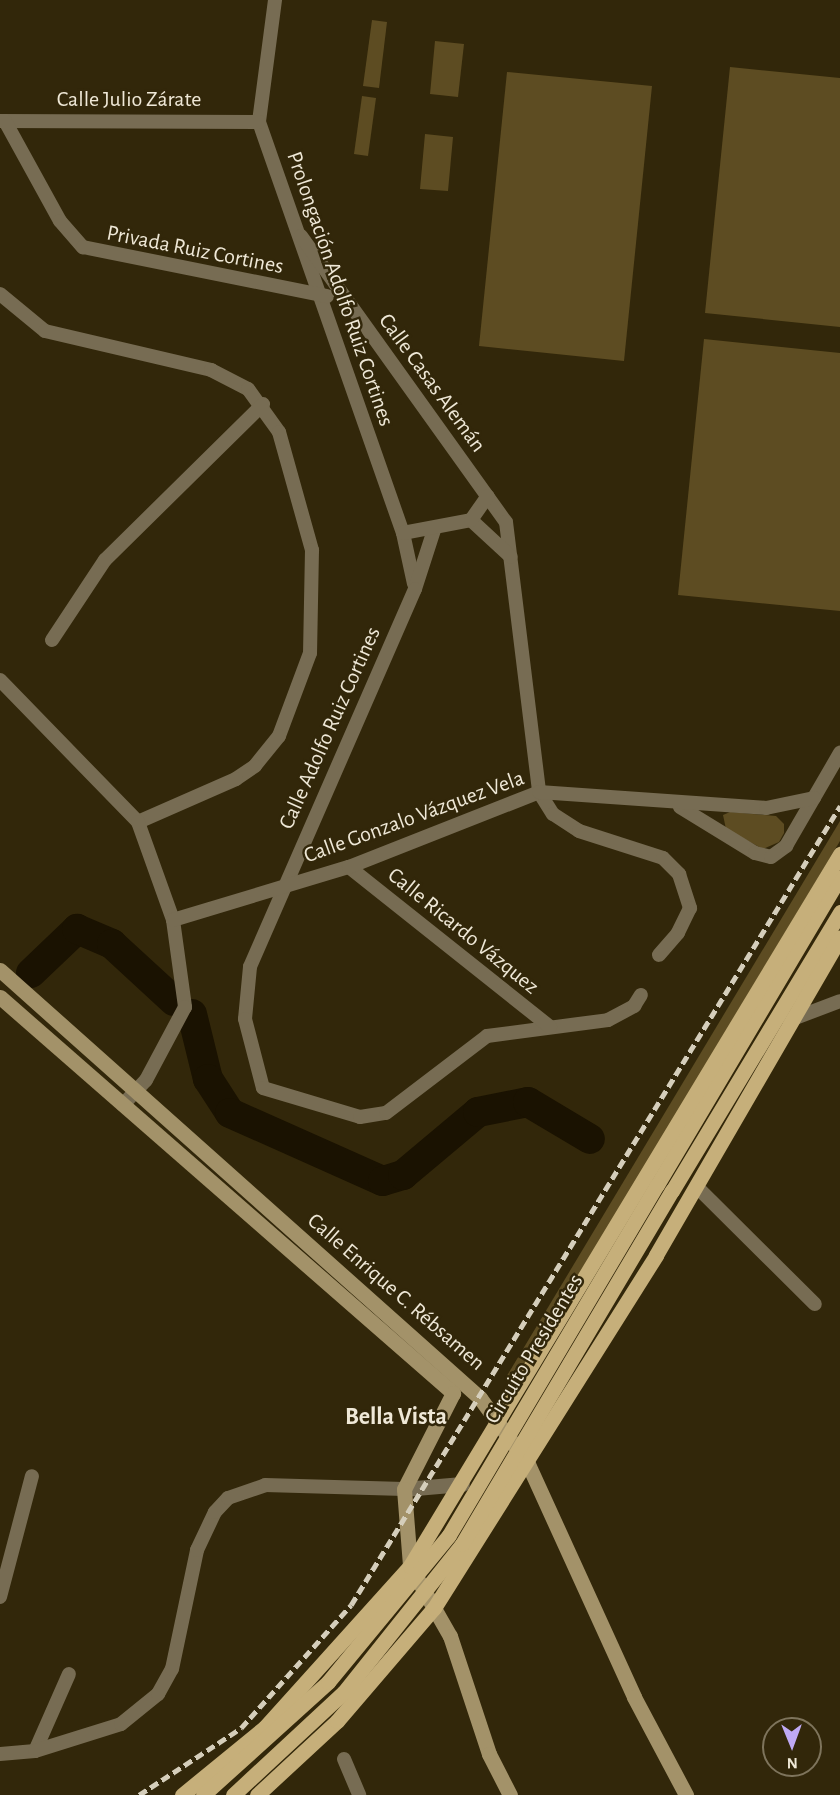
<!DOCTYPE html>
<html>
<head>
<meta charset="utf-8">
<style>
  body { margin:0 }
  #map { position:relative; width:840px; height:1795px; overflow:hidden; background:#32270a; font-family:"Alegreya Sans",sans-serif }
  div>[style] { position:absolute }
  .green>* { inset:0; background:#5d4c22 }
  .river>* { height:30px; margin:-15px; padding:0 15px; transform-origin:15px; border-radius:15px; background:#1a1201 }
  .minor>* { height:14px; margin:-7px; padding:0 7px; transform-origin:7px; border-radius:7px; background:#776c53 }
  .tertiary>* { height:15px; margin:-7.5px; padding:0 7.5px; transform-origin:7.5px; border-radius:7.5px; background:#776c53 }
  .secondary>* { height:15px; margin:-7.5px; padding:0 7.5px; transform-origin:7.5px; border-radius:7.5px; background:#a39269 }
  .primary>* { height:15px; margin:-7.5px; padding:0 7.5px; transform-origin:7.5px; border-radius:7.5px; background:#c6af7a }
  .rail>* { height:4.5px; margin-top:-2.25px; transform-origin:0; background:repeating-linear-gradient(90deg,#d5cebb 0 9px,transparent 0 13.5px) }
  .primary-bridge>* { height:15px; margin:-7.5px; padding:0 7.5px; transform-origin:7.5px; border-radius:7.5px; background:#c6af7a }
  span { translate:-50% -50%; white-space:nowrap; text-align:center; line-height:1.15; -webkit-text-stroke:5px #32270a; paint-order:stroke }
  .street-label { font-size:22px; color:#efe8d7 }
  .neighbourhood-label { font-size:24px; color:#efe8d7; font-weight:700 }
  .north { position:absolute; left:762px; top:1717px; width:60px; height:60px; box-sizing:border-box; background:#32270a; border:2px solid #7e745c; border-radius:50%; rotate:179deg; font-size:16px; font-weight:700; line-height:24px; text-align:center; color:#efe8d7 }
  .north::after { content:''; display:block; margin:auto; width:21px; height:27px; background:#bfa9f4; clip-path:polygon(50% 0,100% 100%,50% 72%,0 100%) }
</style>
</head>
<body>
<div id="map">
  <div class="green">
    <i style="clip-path:polygon(372px 20px,387px 22px,379px 88px,363px 86px)"></i>
    <i style="clip-path:polygon(435px 41px,464px 44px,458px 97px,430px 94px)"></i>
    <i style="clip-path:polygon(730px 67px,840px 78px,840px 327px,705px 313px)"></i>
    <i style="clip-path:polygon(507px 72px,652px 86px,624px 361px,479px 346px)"></i>
    <i style="clip-path:polygon(362px 96px,376px 98px,368px 156px,354px 154px)"></i>
    <i style="clip-path:polygon(425px 134px,453px 137px,448px 191px,420px 189px)"></i>
    <i style="clip-path:polygon(704px 339px,840px 353px,840px 611px,678px 595px)"></i>
    <i style="clip-path:polygon(730px 812px,776px 816px,784px 824px,784px 833px,779px 842px,763px 849px,726px 829px,723px 815px)"></i>
    <i style="clip-path:polygon(840px 821px,840px 841px,522px 1370px,505px 1379px)"></i>
  </div>
  <div class="river">
    <i style="left:31px;top:973px;width:64px;rotate:-43.7deg"></i>
    <i style="left:77px;top:929px;width:38px;rotate:23deg"></i>
    <i style="left:112px;top:944px;width:84px;rotate:42.6deg"></i>
    <i style="left:192px;top:1014px;width:67px;rotate:76.2deg"></i>
    <i style="left:208px;top:1079px;width:40px;rotate:57.1deg"></i>
    <i style="left:230px;top:1113px;width:167px;rotate:24deg"></i>
    <i style="left:383px;top:1181px;width:21px;rotate:-17deg"></i>
    <i style="left:403px;top:1175px;width:98px;rotate:-40deg"></i>
    <i style="left:478px;top:1112px;width:51px;rotate:-11.3deg"></i>
    <i style="left:528px;top:1102px;width:72px;rotate:30.8deg"></i>
  </div>
  <div class="minor">
    <i style="left:275px;top:0;width:123px;rotate:97.5deg"></i>
    <i style="left:259px;top:122px;width:435px;rotate:70.7deg"></i>
    <i style="left:403px;top:533px;width:52px;rotate:77.8deg"></i>
    <i style="left:0;top:121px;width:259px;rotate:0.2deg"></i>
    <i style="left:5px;top:121px;width:114px;rotate:61.2deg"></i>
    <i style="left:60px;top:221px;width:35px;rotate:49deg"></i>
    <i style="left:83px;top:247px;width:249px;rotate:11.4deg"></i>
    <i style="left:301px;top:236px;width:352px;rotate:54.4deg"></i>
    <i style="left:506px;top:522px;width:272px;rotate:83deg"></i>
    <i style="left:539px;top:792px;width:26px;rotate:58deg"></i>
    <i style="left:553px;top:814px;width:31px;rotate:33deg"></i>
    <i style="left:579px;top:831px;width:88px;rotate:17.8deg"></i>
    <i style="left:663px;top:858px;width:23px;rotate:45deg"></i>
    <i style="left:679px;top:874px;width:36px;rotate:72deg"></i>
    <i style="left:690px;top:908px;width:28px;rotate:116deg"></i>
    <i style="left:678px;top:933px;width:29px;rotate:131deg"></i>
    <i style="left:0;top:294px;width:58px;rotate:39.4deg"></i>
    <i style="left:45px;top:331px;width:171px;rotate:13.2deg"></i>
    <i style="left:211px;top:370px;width:42px;rotate:27.2deg"></i>
    <i style="left:248px;top:389px;width:53px;rotate:54.2deg"></i>
    <i style="left:279px;top:432px;width:123px;rotate:74.4deg"></i>
    <i style="left:312px;top:550px;width:103px;rotate:91.1deg"></i>
    <i style="left:310px;top:653px;width:89px;rotate:110.5deg"></i>
    <i style="left:279px;top:736px;width:38px;rotate:129deg"></i>
    <i style="left:255px;top:766px;width:23px;rotate:146deg"></i>
    <i style="left:236px;top:779px;width:107px;rotate:156.3deg"></i>
    <i style="left:471px;top:520px;width:54px;rotate:42.8deg"></i>
    <i style="left:434px;top:530px;width:62px;rotate:107.9deg"></i>
    <i style="left:415px;top:589px;width:412px;rotate:113.6deg"></i>
    <i style="left:250px;top:967px;width:52px;rotate:95.5deg"></i>
    <i style="left:245px;top:1019px;width:71px;rotate:75.4deg"></i>
    <i style="left:263px;top:1088px;width:101px;rotate:16.6deg"></i>
    <i style="left:360px;top:1117px;width:26px;rotate:-9deg"></i>
    <i style="left:386px;top:1113px;width:127px;rotate:-37.3deg"></i>
    <i style="left:487px;top:1036px;width:122px;rotate:-7.5deg"></i>
    <i style="left:608px;top:1020px;width:30px;rotate:-28deg"></i>
    <i style="left:634px;top:1006px;width:13px;rotate:-58deg"></i>
    <i style="left:403px;top:533px;width:69px;rotate:-10.8deg"></i>
    <i style="left:471px;top:520px;width:29px;rotate:-55deg"></i>
    <i style="left:52px;top:640px;width:96px;rotate:-56.5deg"></i>
    <i style="left:105px;top:560px;width:222px;rotate:-44.6deg"></i>
    <i style="left:0;top:680px;width:198px;rotate:45.8deg"></i>
    <i style="left:138px;top:822px;width:104px;rotate:70.3deg"></i>
    <i style="left:173px;top:920px;width:88px;rotate:82.1deg"></i>
    <i style="left:185px;top:1007px;width:83px;rotate:118.1deg"></i>
    <i style="left:146px;top:1080px;width:34px;rotate:133deg"></i>
    <i style="left:680px;top:807px;width:88px;rotate:31.5deg"></i>
    <i style="left:755px;top:853px;width:16px;rotate:14deg"></i>
    <i style="left:771px;top:857px;width:19px;rotate:-36deg"></i>
    <i style="left:786px;top:846px;width:108px;rotate:-59.9deg"></i>
    <i style="left:349px;top:867px;width:257px;rotate:38.5deg"></i>
    <i style="left:173px;top:920px;width:184px;rotate:-16.8deg"></i>
    <i style="left:349px;top:867px;width:204px;rotate:-21.5deg"></i>
    <i style="left:539px;top:792px;width:228px;rotate:4deg"></i>
    <i style="left:766px;top:808px;width:49px;rotate:-11.8deg"></i>
    <i style="left:790px;top:1020px;width:53px;rotate:-20.8deg"></i>
    <i style="left:697px;top:1187px;width:166px;rotate:44.8deg"></i>
    <i style="left:0;top:1597px;width:125px;rotate:-75.2deg"></i>
    <i style="left:35px;top:1751px;width:84px;rotate:-66.2deg"></i>
    <i style="left:0;top:1754px;width:35px;rotate:-5deg"></i>
    <i style="left:35px;top:1751px;width:90px;rotate:-17.4deg"></i>
    <i style="left:121px;top:1724px;width:48px;rotate:-39deg"></i>
    <i style="left:158px;top:1694px;width:29px;rotate:-61deg"></i>
    <i style="left:172px;top:1669px;width:122px;rotate:-78.1deg"></i>
    <i style="left:197px;top:1550px;width:42px;rotate:-64.7deg"></i>
    <i style="left:215px;top:1512px;width:19px;rotate:-47deg"></i>
    <i style="left:228px;top:1498px;width:39px;rotate:-19deg"></i>
    <i style="left:265px;top:1485px;width:139px;rotate:1.6deg"></i>
    <i style="left:344px;top:1759px;width:39px;rotate:67deg"></i>
  </div>
  <div class="tertiary">
    <i style="left:404px;top:1489px;width:58px;rotate:-4.9deg"></i>
  </div>
  <div class="secondary">
    <i style="left:0;top:970px;width:643px;rotate:41.72deg"></i>
    <i style="left:480px;top:1398px;width:82px;rotate:54deg"></i>
    <i style="left:528px;top:1464px;width:256px;rotate:65.5deg"></i>
    <i style="left:634px;top:1697px;width:111px;rotate:62deg"></i>
    <i style="left:0;top:997px;width:602px;rotate:41.16deg"></i>
    <i style="left:453px;top:1393px;width:108px;rotate:117deg"></i>
    <i style="left:404px;top:1489px;width:77px;rotate:85.5deg"></i>
    <i style="left:410px;top:1566px;width:81px;rotate:60.3deg"></i>
    <i style="left:450px;top:1636px;width:124px;rotate:71.7deg"></i>
    <i style="left:489px;top:1754px;width:46px;rotate:62.9deg"></i>
  </div>
  <div class="primary">
    <i style="left:657px;top:1185px;width:358px;rotate:-59.3deg"></i>
    <i style="left:672px;top:1191px;width:326px;rotate:-58.9deg"></i>
    <i style="left:182px;top:1795px;width:107px;rotate:-39.3deg"></i>
    <i style="left:265px;top:1727px;width:217px;rotate:-48deg"></i>
    <i style="left:410px;top:1566px;width:832px;rotate:-58.87deg"></i>
    <i style="left:203px;top:1795px;width:169px;rotate:-42.1deg"></i>
    <i style="left:233px;top:1795px;width:151px;rotate:-42.9deg"></i>
    <i style="left:257px;top:1795px;width:109px;rotate:-42.8deg"></i>
    <i style="left:337px;top:1721px;width:149px;rotate:-49.4deg"></i>
    <i style="left:434px;top:1608px;width:417px;rotate:-57.8deg"></i>
    <i style="left:656px;top:1255px;width:367px;rotate:-59.9deg"></i>
  </div>
  <div class="rail">
    <i style="left:139px;top:1795px;width:122px;rotate:-33.3deg"></i>
    <i style="left:241px;top:1728px;width:165px;rotate:-48.2deg"></i>
    <i style="left:351px;top:1605px;width:937px;rotate:-58.53deg"></i>
  </div>
  <div class="primary-bridge">
    <i style="left:328px;top:1682px;width:190px;rotate:-50.5deg"></i>
    <i style="left:449px;top:1535px;width:407px;rotate:-59.3deg"></i>
    <i style="left:344px;top:1692px;width:189px;rotate:-51.4deg"></i>
    <i style="left:462px;top:1544px;width:411px;rotate:-59.3deg"></i>
  </div>
  <div class="street-label">
    <span style="left:129px;top:100px">Calle Julio Zárate</span>
    <span style="left:195px;top:250px;rotate:11deg">Privada Ruiz Cortines</span>
    <span style="left:340px;top:289px;rotate:71deg">Prolongación Adolfo Ruiz Cortines</span>
    <span style="left:432px;top:383px;rotate:54deg">Calle Casas Alemán</span>
    <span style="left:330px;top:728px;rotate:-66deg">Calle Adolfo Ruiz Cortines</span>
    <span style="left:414px;top:817px;rotate:-20deg">Calle Gonzalo Vázquez Vela</span>
    <span style="left:463px;top:931px;rotate:39deg">Calle Ricardo Vázquez</span>
    <span style="left:396px;top:1292px;rotate:41deg">Calle Enrique C. Rébsamen</span>
    <span style="left:534px;top:1349px;rotate:-59deg">Circuito Presidentes</span>
  </div>
  <div class="neighbourhood-label">
    <span style="left:396px;top:1418px">Bella Vista</span>
  </div>
  <div class="north">N</div>
</div>
</body>
</html>
